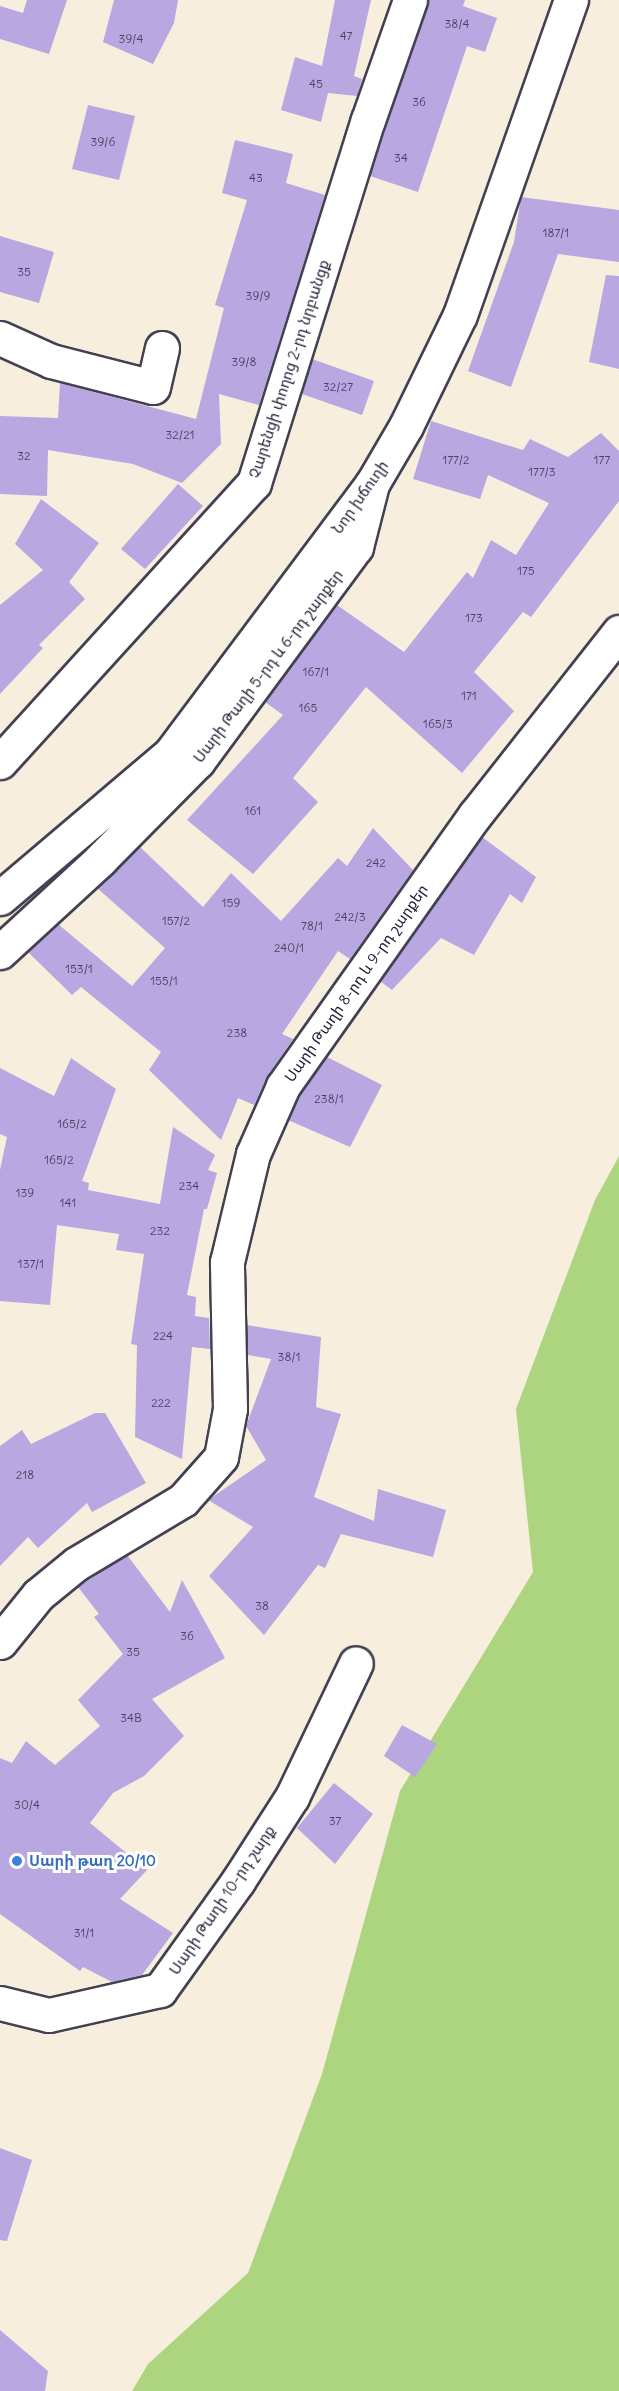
<!DOCTYPE html>
<html>
<head>
<meta charset="utf-8">
<style>
  body { margin:0 }
  #map { position:relative; width:619px; height:2391px; overflow:hidden; background:#f7eedd; font-family:Delius,"Noto Sans Armenian",sans-serif }
  div>[style] { position:absolute }
  .green>* { inset:0; background:#add47e }
  .building>* { inset:0; background:#b9a7e1 }
  .roads { filter:drop-shadow(2px 0 #424153) drop-shadow(-2px 0 #424153) drop-shadow(0 2px #424153) drop-shadow(0 -2px #424153) }
  .minor>* { height:33px; margin:-16.5px; padding:0 16.5px; transform-origin:16.5px; border-radius:16.5px; background:#fff }
  .major>* { height:33px; margin:-16.5px; padding:0 16.5px; transform-origin:16.5px; border-radius:16.5px; background:#fff }
  .dots>* { width:16px; height:16px; translate:-50% -50%; box-sizing:border-box; border:3px solid #fff; border-radius:50% }
  span { translate:-50% -50%; white-space:nowrap; text-align:center; line-height:1.15; -webkit-text-stroke:6px #fff; paint-order:stroke }
  .number-label { font-size:12px; color:#484364 }
  .number-label span { -webkit-text-stroke-width:0 }
  .street-label { font-size:15px; color:#22223b }
  .shop-label { font-size:15px; color:#366cbe; font-weight:700 }
  .left { translate:0 -50%; text-align:left }
</style>
</head>
<body>
<div id="map">
  <div class="green">
    <i style="clip-path:polygon(619px 1156px,619px 2391px,132px 2391px,148px 2364px,248px 2273px,322px 2074px,400px 1791px,533px 1572px,516px 1409px,595px 1200px)"></i>
  </div>
  <div class="building">
    <i style="clip-path:polygon(27px 0,67px 0,49px 54px,0 39px,0 6px,23px 13px)"></i>
    <i style="clip-path:polygon(114px 0,178px 0,174px 23px,153px 64px,103px 42px)"></i>
    <i style="clip-path:polygon(335px 0,371px 0,354px 76px,362px 79px,357px 96px,328px 93px,321px 122px,281px 110px,295px 57px,322px 66px)"></i>
    <i style="clip-path:polygon(428px 0,465px 0,463px 6px,497px 18px,485px 52px,467px 46px,418px 192px,370px 176px)"></i>
    <i style="clip-path:polygon(88px 105px,135px 116px,119px 180px,72px 169px)"></i>
    <i style="clip-path:polygon(235px 140px,293px 154px,286px 183px,325px 195px,259px 405px,219px 394px,221px 444px,182px 483px,133px 464px,48px 450px,47px 496px,0 494px,0 416px,58px 418px,60px 383px,196px 419px,224px 308px,215px 305px,247px 200px,222px 193px)"></i>
    <i style="clip-path:polygon(521px 197px,619px 210px,619px 262px,558px 254px,511px 387px,468px 371px,514px 242px)"></i>
    <i style="clip-path:polygon(0 236px,54px 252px,39px 303px,0 292px)"></i>
    <i style="clip-path:polygon(606px 275px,619px 276px,619px 369px,589px 362px)"></i>
    <i style="clip-path:polygon(312px 359px,374px 381px,362px 415px,302px 394px)"></i>
    <i style="clip-path:polygon(431px 421px,523px 450px,530px 439px,568px 457px,601px 433px,619px 451px,619px 501px,531px 617px,523px 612px,474px 672px,514px 711px,462px 773px,366px 687px,293px 778px,318px 802px,253px 874px,187px 820px,283px 715px,265px 702px,337px 605px,404px 652px,467px 572px,473px 578px,491px 540px,516px 555px,549px 503px,488px 475px,480px 499px,413px 479px)"></i>
    <i style="clip-path:polygon(178px 484px,203px 506px,145px 569px,121px 549px)"></i>
    <i style="clip-path:polygon(41px 499px,99px 543px,69px 582px,85px 599px,39px 645px,43px 648px,0 694px,0 605px,43px 570px,15px 544px)"></i>
    <i style="clip-path:polygon(373px 828px,413px 870px,350px 959px,338px 951px,282px 1034px,293px 1039px,268px 1075px,254px 1105px,238px 1098px,221px 1140px,149px 1070px,161px 1052px,81px 987px,72px 995px,28px 952px,58px 924px,132px 986px,165px 948px,97px 888px,140px 847px,203px 907px,231px 873px,281px 921px,338px 858px,347px 866px)"></i>
    <i style="clip-path:polygon(482px 837px,536px 877px,522px 903px,510px 894px,474px 955px,441px 938px,392px 990px,380px 981px)"></i>
    <i style="clip-path:polygon(327px 1057px,382px 1085px,350px 1147px,288px 1120px,299px 1095px)"></i>
    <i style="clip-path:polygon(71px 1058px,116px 1089px,82px 1181px,89px 1183px,88px 1190px,160px 1204px,173px 1127px,215px 1155px,208px 1170px,217px 1173px,207px 1209px,204px 1209px,187px 1295px,196px 1297px,195px 1316px,209px 1318px,210px 1349px,192px 1347px,182px 1459px,135px 1437px,137px 1345px,131px 1344px,144px 1254px,116px 1250px,119px 1234px,57px 1225px,50px 1305px,0 1301px,0 1170px,7px 1137px,0 1134px,0 1068px,54px 1096px)"></i>
    <i style="clip-path:polygon(247px 1325px,321px 1337px,316px 1407px,341px 1414px,314px 1497px,374px 1521px,378px 1489px,446px 1510px,433px 1557px,341px 1534px,325px 1568px,318px 1565px,264px 1635px,209px 1576px,253px 1527px,208px 1500px,266px 1460px,246px 1426px,271px 1359px,248px 1355px)"></i>
    <i style="clip-path:polygon(95px 1413px,105px 1413px,146px 1483px,92px 1512px,87px 1503px,38px 1548px,28px 1537px,0 1566px,0 1446px,22px 1430px,31px 1444px)"></i>
    <i style="clip-path:polygon(127px 1555px,170px 1612px,182px 1580px,225px 1658px,152px 1699px,184px 1736px,144px 1776px,113px 1793px,90px 1823px,147px 1870px,120px 1899px,173px 1933px,142px 1975px,112px 1982px,83px 1967px,80px 1971px,0 1914px,0 1758px,12px 1763px,26px 1741px,55px 1765px,100px 1726px,78px 1700px,123px 1654px,94px 1617px,99px 1614px,78px 1587px)"></i>
    <i style="clip-path:polygon(402px 1725px,437px 1744px,415px 1777px,384px 1756px)"></i>
    <i style="clip-path:polygon(334px 1783px,373px 1814px,335px 1864px,297px 1828px)"></i>
    <i style="clip-path:polygon(0 2148px,32px 2160px,7px 2241px,0 2240px)"></i>
    <i style="clip-path:polygon(0 2330px,48px 2371px,45px 2391px,0 2391px)"></i>
  </div>
  <div class="roads">
    <div class="minor">
      <i style="left:0;top:338px;width:56px;rotate:24.3deg"></i>
      <i style="left:51px;top:361px;width:105px;rotate:14.3deg"></i>
      <i style="left:153px;top:387px;width:40px;rotate:-77deg"></i>
      <i style="left:0;top:762px;width:377px;rotate:-47.7deg"></i>
      <i style="left:254px;top:483px;width:380px;rotate:-72.6deg"></i>
      <i style="left:368px;top:120px;width:127px;rotate:-70.7deg"></i>
      <i style="left:0;top:952px;width:136px;rotate:-42.6deg"></i>
      <i style="left:100px;top:860px;width:139px;rotate:-45.3deg"></i>
      <i style="left:198px;top:761px;width:266px;rotate:-53.6deg"></i>
      <i style="left:356px;top:547px;width:65px;rotate:-75.7deg"></i>
      <i style="left:0;top:1642px;width:60px;rotate:-51deg"></i>
      <i style="left:38px;top:1595px;width:49px;rotate:-39.2deg"></i>
      <i style="left:76px;top:1564px;width:125px;rotate:-30.9deg"></i>
      <i style="left:183px;top:1500px;width:57px;rotate:-48.5deg"></i>
      <i style="left:221px;top:1457px;width:49px;rotate:-79.4deg"></i>
      <i style="left:230px;top:1409px;width:147px;rotate:-91.2deg"></i>
      <i style="left:227px;top:1262px;width:111px;rotate:-76.5deg"></i>
      <i style="left:253px;top:1154px;width:74px;rotate:-66.2deg"></i>
      <i style="left:283px;top:1086px;width:332px;rotate:-54.7deg"></i>
      <i style="left:475px;top:815px;width:233px;rotate:-51.8deg"></i>
      <i style="left:0;top:2003px;width:50px;rotate:13.8deg"></i>
      <i style="left:49px;top:2015px;width:114px;rotate:-12.7deg"></i>
      <i style="left:160px;top:1990px;width:134px;rotate:-54.4deg"></i>
      <i style="left:238px;top:1881px;width:100px;rotate:-57.3deg"></i>
      <i style="left:292px;top:1797px;width:148px;rotate:-64.5deg"></i>
    </div>
    <div class="major">
      <i style="left:0;top:898px;width:223px;rotate:-40.3deg"></i>
      <i style="left:170px;top:754px;width:337px;rotate:-53.2deg"></i>
      <i style="left:372px;top:484px;width:67px;rotate:-59.6deg"></i>
      <i style="left:406px;top:426px;width:123px;rotate:-64.1deg"></i>
      <i style="left:460px;top:315px;width:334px;rotate:-70.6deg"></i>
    </div>
  </div>
  <div class="dots">
    <i style="left:17px;top:1861px;background:#3f7fe0"></i>
  </div>
  <div class="number-label">
    <span style="left:457px;top:24px">38/4</span>
    <span style="left:346px;top:36px">47</span>
    <span style="left:131px;top:39px">39/4</span>
    <span style="left:316px;top:84px">45</span>
    <span style="left:419px;top:102px">36</span>
    <span style="left:103px;top:142px">39/6</span>
    <span style="left:401px;top:158px">34</span>
    <span style="left:256px;top:178px">43</span>
    <span style="left:556px;top:233px">187/1</span>
    <span style="left:24px;top:272px">35</span>
    <span style="left:258px;top:296px">39/9</span>
    <span style="left:244px;top:362px">39/8</span>
    <span style="left:338px;top:387px">32/27</span>
    <span style="left:180px;top:435px">32/21</span>
    <span style="left:24px;top:456px">32</span>
    <span style="left:456px;top:460px">177/2</span>
    <span style="left:602px;top:460px">177</span>
    <span style="left:542px;top:472px">177/3</span>
    <span style="left:526px;top:571px">175</span>
    <span style="left:474px;top:618px">173</span>
    <span style="left:316px;top:672px">167/1</span>
    <span style="left:469px;top:696px">171</span>
    <span style="left:308px;top:708px">165</span>
    <span style="left:438px;top:724px">165/3</span>
    <span style="left:253px;top:811px">161</span>
    <span style="left:376px;top:863px">242</span>
    <span style="left:231px;top:903px">159</span>
    <span style="left:350px;top:917px">242/3</span>
    <span style="left:176px;top:921px">157/2</span>
    <span style="left:312px;top:926px">78/1</span>
    <span style="left:289px;top:948px">240/1</span>
    <span style="left:79px;top:969px">153/1</span>
    <span style="left:164px;top:981px">155/1</span>
    <span style="left:237px;top:1033px">238</span>
    <span style="left:329px;top:1099px">238/1</span>
    <span style="left:72px;top:1124px">165/2</span>
    <span style="left:59px;top:1160px">165/2</span>
    <span style="left:189px;top:1186px">234</span>
    <span style="left:25px;top:1193px">139</span>
    <span style="left:68px;top:1203px">141</span>
    <span style="left:160px;top:1231px">232</span>
    <span style="left:31px;top:1264px">137/1</span>
    <span style="left:163px;top:1336px">224</span>
    <span style="left:289px;top:1357px">38/1</span>
    <span style="left:161px;top:1403px">222</span>
    <span style="left:25px;top:1475px">218</span>
    <span style="left:262px;top:1606px">38</span>
    <span style="left:187px;top:1636px">36</span>
    <span style="left:133px;top:1652px">35</span>
    <span style="left:131px;top:1718px">34B</span>
    <span style="left:27px;top:1805px">30/4</span>
    <span style="left:335px;top:1821px">37</span>
    <span style="left:84px;top:1933px">31/1</span>
  </div>
  <div class="street-label">
    <span style="left:289px;top:369px;rotate:-72deg">Չարենցի փողոց 2-րդ նրբանցք</span>
    <span style="left:360px;top:497px;rotate:-55deg">Նոր խճուղի</span>
    <span style="left:268px;top:666px;rotate:-53deg">Սարի Թաղի 5-րդ և 6-րդ շարքեր</span>
    <span style="left:356px;top:983px;rotate:-55deg">Սարի Թաղի 8-րդ և 9-րդ շարքեր</span>
    <span style="left:222px;top:1900px;rotate:-56deg">Սարի Թաղի 10-րդ շարք</span>
  </div>
  <div class="shop-label">
    <span class="left" style="left:29px;top:1861px">Սարի թաղ 20/10</span>
  </div>
</div>
</body>
</html>
